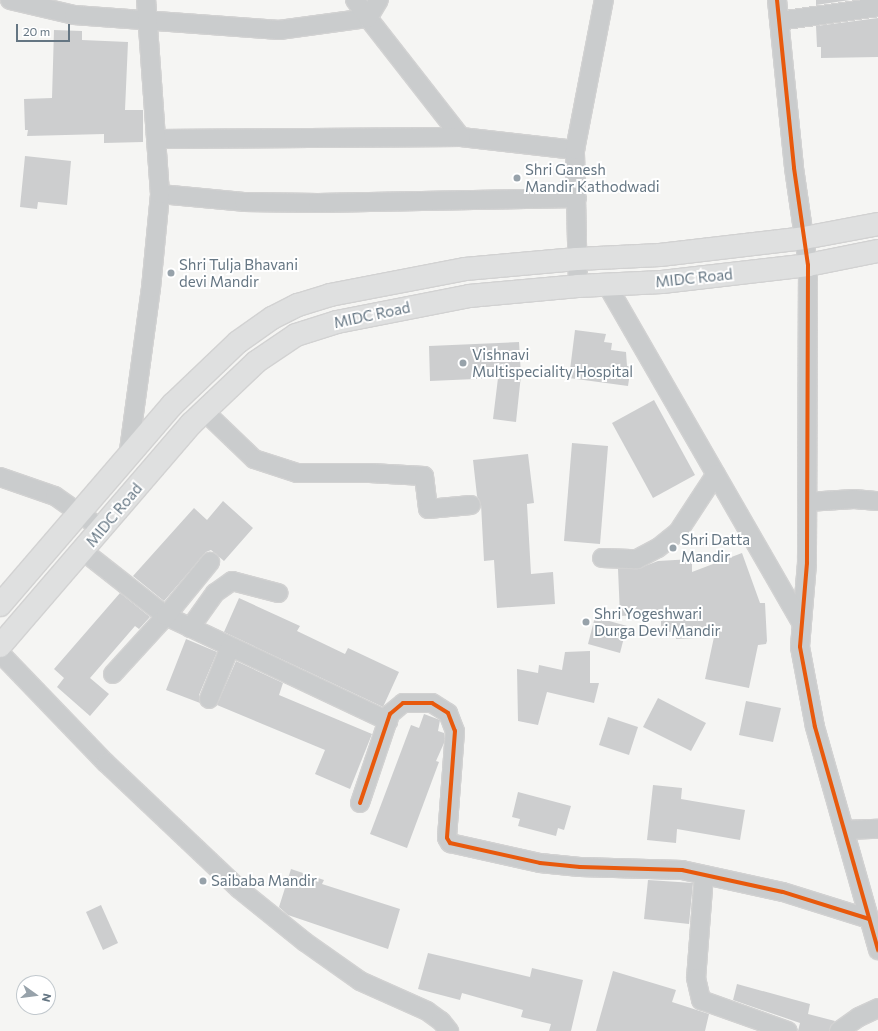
<!DOCTYPE html>
<html>
<head>
<meta charset="utf-8">
<style>
  body { margin:0 }
  #map { position:relative; width:878px; height:1031px; overflow:hidden; background:#f5f5f3; font-family:Commissioner,sans-serif }
  div>[style] { position:absolute }
  .building>* { inset:0; background:#cdcecf }
  .roads { filter:drop-shadow(1px 0 #d2d2d2) drop-shadow(-1px 0 #d2d2d2) drop-shadow(0 1px #d2d2d2) drop-shadow(0 -1px #d2d2d2) }
  .minor>* { height:18px; margin:-9px; padding:0 9px; transform-origin:9px; border-radius:9px; background:#cacccd }
  .major>* { height:22px; margin:-11px; padding:0 11px; transform-origin:11px; border-radius:11px; background:#dfe0e0 }
  .cycleway>* { height:4px; margin:-2px; padding:0 2px; transform-origin:2px; border-radius:2px; background:#e8590c }
  .dots>* { width:11px; height:11px; translate:-50% -50%; box-sizing:border-box; border:2px solid #fff; border-radius:50% }
  span { translate:-50% -50%; white-space:nowrap; text-align:center; line-height:1.15; -webkit-text-stroke:4px #fff; paint-order:stroke }
  .poi-label { font-size:15px; color:#657683 }
  .left { translate:0 -50%; text-align:left }
  .street-label { font-size:15px; color:#657683 }
  .north { position:absolute; left:16px; top:975px; width:40px; height:40px; box-sizing:border-box; background:#fff; border:1px solid #c1c8cd; border-radius:50%; rotate:104deg; font-size:11px; font-weight:700; line-height:16px; text-align:center; color:#657683 }
  .north::after { content:''; display:block; margin:auto; width:14px; height:18px; background:#97a2aa; clip-path:polygon(50% 0,100% 100%,50% 72%,0 100%) }
  .scale { position:absolute; left:16px; top:24px; width:54px; height:18px; box-sizing:border-box; border:2px solid #657683; border-top:0; padding-left:5px; font-size:12px; line-height:14px; white-space:nowrap; color:#657683; -webkit-text-stroke:3px #fff; paint-order:stroke }
</style>
</head>
<body>
<div id="map">
  <div class="building">
    <i style="clip-path:polygon(816px 0,850px 0,816px 5px)"></i>
    <i style="clip-path:polygon(878px 18px,878px 57px,821px 58px,821px 47px,817px 47px,816px 26px)"></i>
    <i style="clip-path:polygon(54px 30px,82px 31px,82px 40px,128px 42px,125px 110px,143px 110px,143px 142px,104px 143px,104px 134px,27px 136px,28px 130px,25px 130px,24px 99px,52px 98px)"></i>
    <i style="clip-path:polygon(25px 156px,71px 161px,67px 205px,38px 202px,37px 209px,20px 207px)"></i>
    <i style="clip-path:polygon(575px 330px,606px 334px,604px 342px,612px 343px,611px 350px,626px 352px,627px 366px,631px 366px,628px 386px,569px 378px)"></i>
    <i style="clip-path:polygon(519px 342px,521px 375px,516px 422px,493px 419px,498px 378px,430px 381px,429px 346px)"></i>
    <i style="clip-path:polygon(654px 400px,695px 475px,653px 498px,612px 423px)"></i>
    <i style="clip-path:polygon(572px 443px,608px 446px,600px 544px,564px 541px)"></i>
    <i style="clip-path:polygon(528px 454px,534px 503px,527px 504px,531px 574px,553px 572px,555px 604px,497px 608px,494px 560px,484px 561px,481px 504px,477px 496px,473px 460px)"></i>
    <i style="clip-path:polygon(223px 501px,253px 528px,224px 561px,211px 550px,206px 552px,164px 601px,133px 576px,194px 508px,207px 520px)"></i>
    <i style="clip-path:polygon(742px 553px,760px 603px,765px 603px,767px 641px,766px 644px,758px 645px,749px 688px,705px 679px,714px 637px,676px 639px,676px 632px,661px 632px,661px 614px,620px 616px,618px 569px,637px 569px,658px 561px,692px 559px,692px 572px)"></i>
    <i style="clip-path:polygon(120px 593px,150px 617px,139px 629px,135px 626px,90px 678px,109px 694px,90px 716px,57px 687px,64px 678px,54px 669px)"></i>
    <i style="clip-path:polygon(239px 598px,300px 626px,297px 631px,345px 654px,348px 648px,399px 672px,383px 707px,224px 632px)"></i>
    <i style="clip-path:polygon(595px 617px,627px 626px,620px 653px,588px 644px)"></i>
    <i style="clip-path:polygon(186px 639px,217px 652px,199px 695px,200px 703px,166px 690px)"></i>
    <i style="clip-path:polygon(590px 651px,590px 683px,599px 683px,594px 703px,547px 692px,538px 725px,518px 721px,517px 669px,538px 673px,539px 665px,562px 670px,565px 652px)"></i>
    <i style="clip-path:polygon(236px 661px,283px 683px,279px 695px,372px 734px,350px 789px,315px 774px,325px 750px,217px 705px)"></i>
    <i style="clip-path:polygon(658px 698px,706px 723px,691px 751px,643px 727px)"></i>
    <i style="clip-path:polygon(746px 701px,781px 708px,773px 742px,739px 735px)"></i>
    <i style="clip-path:polygon(424px 714px,440px 720px,438px 731px,444px 733px,444px 743px,436px 761px,439px 762px,407px 848px,370px 834px,411px 725px,419px 728px)"></i>
    <i style="clip-path:polygon(608px 717px,638px 727px,629px 755px,599px 745px)"></i>
    <i style="clip-path:polygon(653px 785px,682px 788px,681px 799px,745px 810px,740px 840px,677px 829px,676px 843px,647px 840px)"></i>
    <i style="clip-path:polygon(518px 792px,571px 806px,564px 830px,558px 828px,556px 836px,518px 826px,520px 819px,512px 817px)"></i>
    <i style="clip-path:polygon(291px 869px,324px 880px,322px 884px,400px 909px,388px 949px,288px 915px,279px 907px)"></i>
    <i style="clip-path:polygon(648px 880px,693px 883px,689px 924px,644px 919px)"></i>
    <i style="clip-path:polygon(101px 905px,118px 943px,103px 950px,86px 912px)"></i>
    <i style="clip-path:polygon(428px 953px,530px 977px,532px 968px,583px 980px,571px 1031px,549px 1031px,551px 1024px,521px 1017px,523px 1010px,462px 993px,460px 1000px,418px 989px)"></i>
    <i style="clip-path:polygon(613px 971px,676px 990px,672px 1002px,709px 1014px,705px 1031px,596px 1031px)"></i>
    <i style="clip-path:polygon(737px 984px,810px 1004px,808px 1014px,835px 1021px,829px 1031px,798px 1031px,800px 1023px,733px 1000px)"></i>
  </div>
  <div class="roads">
    <div class="minor">
      <i style="left:10px;top:0;width:66px;rotate:13.2deg"></i>
      <i style="left:74px;top:15px;width:206px;rotate:4.2deg"></i>
      <i style="left:279px;top:30px;width:90px;rotate:-7.7deg"></i>
      <i style="left:368px;top:18px;width:151px;rotate:52deg"></i>
      <i style="left:461px;top:137px;width:115px;rotate:6.5deg"></i>
      <i style="left:355px;top:0;width:22px;rotate:54deg"></i>
      <i style="left:368px;top:18px;width:21px;rotate:-59deg"></i>
      <i style="left:777px;top:0;width:169px;rotate:84.2deg"></i>
      <i style="left:794px;top:168px;width:98px;rotate:81.8deg"></i>
      <i style="left:808px;top:265px;width:298px;rotate:90.2deg"></i>
      <i style="left:807px;top:563px;width:84px;rotate:94.8deg"></i>
      <i style="left:800px;top:647px;width:81px;rotate:79.4deg"></i>
      <i style="left:815px;top:727px;width:232px;rotate:74.2deg"></i>
      <i style="left:779px;top:21px;width:100px;rotate:-8deg"></i>
      <i style="left:158px;top:139px;width:303px;rotate:-0.4deg"></i>
      <i style="left:160px;top:194px;width:84px;rotate:5.4deg"></i>
      <i style="left:244px;top:202px;width:74px;rotate:0.8deg"></i>
      <i style="left:318px;top:203px;width:259px;rotate:-1.1deg"></i>
      <i style="left:607px;top:285px;width:391px;rotate:60.1deg"></i>
      <i style="left:578px;top:286px;width:136px;rotate:-91.3deg"></i>
      <i style="left:575px;top:150px;width:153px;rotate:-79.1deg"></i>
      <i style="left:204px;top:411px;width:69px;rotate:43.8deg"></i>
      <i style="left:254px;top:459px;width:45px;rotate:18deg"></i>
      <i style="left:297px;top:473px;width:73px"></i>
      <i style="left:370px;top:473px;width:54px;rotate:3.2deg"></i>
      <i style="left:424px;top:476px;width:33px;rotate:83deg"></i>
      <i style="left:428px;top:509px;width:43px;rotate:-5.3deg"></i>
      <i style="left:128px;top:458px;width:172px;rotate:-82.3deg"></i>
      <i style="left:151px;top:288px;width:94px;rotate:-84.5deg"></i>
      <i style="left:160px;top:194px;width:195px;rotate:-94.1deg"></i>
      <i style="left:0;top:477px;width:58px;rotate:19.1deg"></i>
      <i style="left:55px;top:496px;width:57px;rotate:35.1deg"></i>
      <i style="left:807px;top:502px;width:47px;rotate:-3.7deg"></i>
      <i style="left:854px;top:499px;width:24px;rotate:5deg"></i>
      <i style="left:83px;top:551px;width:105px;rotate:38.1deg"></i>
      <i style="left:166px;top:616px;width:246px;rotate:25.3deg"></i>
      <i style="left:602px;top:558px;width:35px;rotate:2deg"></i>
      <i style="left:637px;top:559px;width:24px;rotate:-28deg"></i>
      <i style="left:658px;top:548px;width:26px;rotate:-39deg"></i>
      <i style="left:678px;top:532px;width:69px;rotate:-56.8deg"></i>
      <i style="left:190px;top:628px;width:43px;rotate:-54.5deg"></i>
      <i style="left:215px;top:593px;width:21px;rotate:-35deg"></i>
      <i style="left:232px;top:581px;width:48px;rotate:14.6deg"></i>
      <i style="left:0;top:653px;width:153px;rotate:46.1deg"></i>
      <i style="left:106px;top:763px;width:182px;rotate:43.4deg"></i>
      <i style="left:238px;top:888px;width:86px;rotate:38.9deg"></i>
      <i style="left:305px;top:942px;width:67px;rotate:35.3deg"></i>
      <i style="left:360px;top:981px;width:73px;rotate:24.1deg"></i>
      <i style="left:427px;top:1011px;width:17px;rotate:36deg"></i>
      <i style="left:441px;top:1021px;width:13px;rotate:51deg"></i>
      <i style="left:113px;top:674px;width:79px;rotate:-47.6deg"></i>
      <i style="left:166px;top:616px;width:70px;rotate:-50.8deg"></i>
      <i style="left:209px;top:699px;width:56px;rotate:-68deg"></i>
      <i style="left:360px;top:803px;width:94px;rotate:-71.4deg"></i>
      <i style="left:390px;top:714px;width:17px;rotate:-40deg"></i>
      <i style="left:403px;top:703px;width:29px"></i>
      <i style="left:432px;top:703px;width:19px;rotate:32deg"></i>
      <i style="left:448px;top:713px;width:19px;rotate:69deg"></i>
      <i style="left:455px;top:731px;width:107px;rotate:94.3deg"></i>
      <i style="left:447px;top:838px;width:6px;rotate:59deg"></i>
      <i style="left:450px;top:843px;width:92px;rotate:12.5deg"></i>
      <i style="left:540px;top:863px;width:40px;rotate:5.7deg"></i>
      <i style="left:580px;top:867px;width:102px;rotate:1.7deg"></i>
      <i style="left:682px;top:870px;width:103px;rotate:12.3deg"></i>
      <i style="left:783px;top:892px;width:90px;rotate:17.4deg"></i>
      <i style="left:844px;top:830px;width:34px;rotate:-2deg"></i>
      <i style="left:704px;top:875px;width:103px;rotate:94.4deg"></i>
      <i style="left:696px;top:978px;width:23px;rotate:77deg"></i>
      <i style="left:701px;top:1000px;width:92px;rotate:19.6deg"></i>
      <i style="left:839px;top:1031px;width:24px;rotate:-35deg"></i>
      <i style="left:859px;top:1017px;width:21px;rotate:-25deg"></i>
    </div>
    <div class="major">
      <i style="left:0;top:605px;width:264px;rotate:-49.3deg"></i>
      <i style="left:172px;top:405px;width:91px;rotate:-43.7deg"></i>
      <i style="left:238px;top:342px;width:42px;rotate:-35.2deg"></i>
      <i style="left:272px;top:318px;width:29px;rotate:-27deg"></i>
      <i style="left:298px;top:305px;width:34px;rotate:-17deg"></i>
      <i style="left:330px;top:295px;width:137px;rotate:-10.9deg"></i>
      <i style="left:465px;top:269px;width:112px;rotate:-5.1deg"></i>
      <i style="left:577px;top:259px;width:83px;rotate:-2.8deg"></i>
      <i style="left:660px;top:255px;width:145px;rotate:-6.7deg"></i>
      <i style="left:804px;top:238px;width:75px;rotate:-10.7deg"></i>
      <i style="left:0;top:646px;width:293px;rotate:-49.3deg"></i>
      <i style="left:191px;top:424px;width:90px;rotate:-43.6deg"></i>
      <i style="left:256px;top:362px;width:48px;rotate:-34deg"></i>
      <i style="left:296px;top:335px;width:43px;rotate:-17.6deg"></i>
      <i style="left:337px;top:322px;width:135px;rotate:-11.1deg"></i>
      <i style="left:469px;top:296px;width:109px;rotate:-5.2deg"></i>
      <i style="left:578px;top:286px;width:84px;rotate:-2.7deg"></i>
      <i style="left:662px;top:282px;width:147px;rotate:-6.6deg"></i>
      <i style="left:808px;top:265px;width:71px;rotate:-11.3deg"></i>
    </div>
  </div>
  <div class="cycleway">
    <i style="left:777px;top:0;width:169px;rotate:84.2deg"></i>
    <i style="left:794px;top:168px;width:98px;rotate:81.8deg"></i>
    <i style="left:808px;top:265px;width:298px;rotate:90.2deg"></i>
    <i style="left:807px;top:563px;width:84px;rotate:94.8deg"></i>
    <i style="left:800px;top:647px;width:81px;rotate:79.4deg"></i>
    <i style="left:815px;top:727px;width:232px;rotate:74.2deg"></i>
    <i style="left:360px;top:803px;width:94px;rotate:-71.4deg"></i>
    <i style="left:390px;top:714px;width:17px;rotate:-40deg"></i>
    <i style="left:403px;top:703px;width:29px"></i>
    <i style="left:432px;top:703px;width:19px;rotate:32deg"></i>
    <i style="left:448px;top:713px;width:19px;rotate:69deg"></i>
    <i style="left:455px;top:731px;width:107px;rotate:94.3deg"></i>
    <i style="left:447px;top:838px;width:6px;rotate:59deg"></i>
    <i style="left:450px;top:843px;width:92px;rotate:12.5deg"></i>
    <i style="left:540px;top:863px;width:40px;rotate:5.7deg"></i>
    <i style="left:580px;top:867px;width:102px;rotate:1.7deg"></i>
    <i style="left:682px;top:870px;width:103px;rotate:12.3deg"></i>
    <i style="left:783px;top:892px;width:90px;rotate:17.4deg"></i>
  </div>
  <div class="dots">
    <i style="left:517px;top:178px;background:#97a2aa"></i>
    <i style="left:171px;top:273px;background:#97a2aa"></i>
    <i style="left:463px;top:363px;background:#97a2aa"></i>
    <i style="left:673px;top:548px;background:#97a2aa"></i>
    <i style="left:586px;top:622px;background:#97a2aa"></i>
    <i style="left:203px;top:881px;background:#97a2aa"></i>
  </div>
  <div class="poi-label">
    <span class="left" style="left:525px;top:178px">Shri Ganesh<br>Mandir Kathodwadi</span>
    <span class="left" style="left:179px;top:273px">Shri Tulja Bhavani<br>devi Mandir</span>
    <span class="left" style="left:472px;top:363px">Vishnavi<br>Multispeciality Hospital</span>
    <span class="left" style="left:681px;top:548px">Shri Datta<br>Mandir</span>
    <span class="left" style="left:594px;top:622px">Shri Yogeshwari<br>Durga Devi Mandir</span>
    <span class="left" style="left:211px;top:881px">Saibaba Mandir</span>
  </div>
  <div class="street-label">
    <span style="left:694px;top:278px;rotate:-6deg">MIDC Road</span>
    <span style="left:372px;top:315px;rotate:-12deg">MIDC Road</span>
    <span style="left:114px;top:515px;rotate:-50deg">MIDC Road</span>
  </div>
  <div class="north">N</div>
  <div class="scale">20 m</div>
</div>
</body>
</html>
